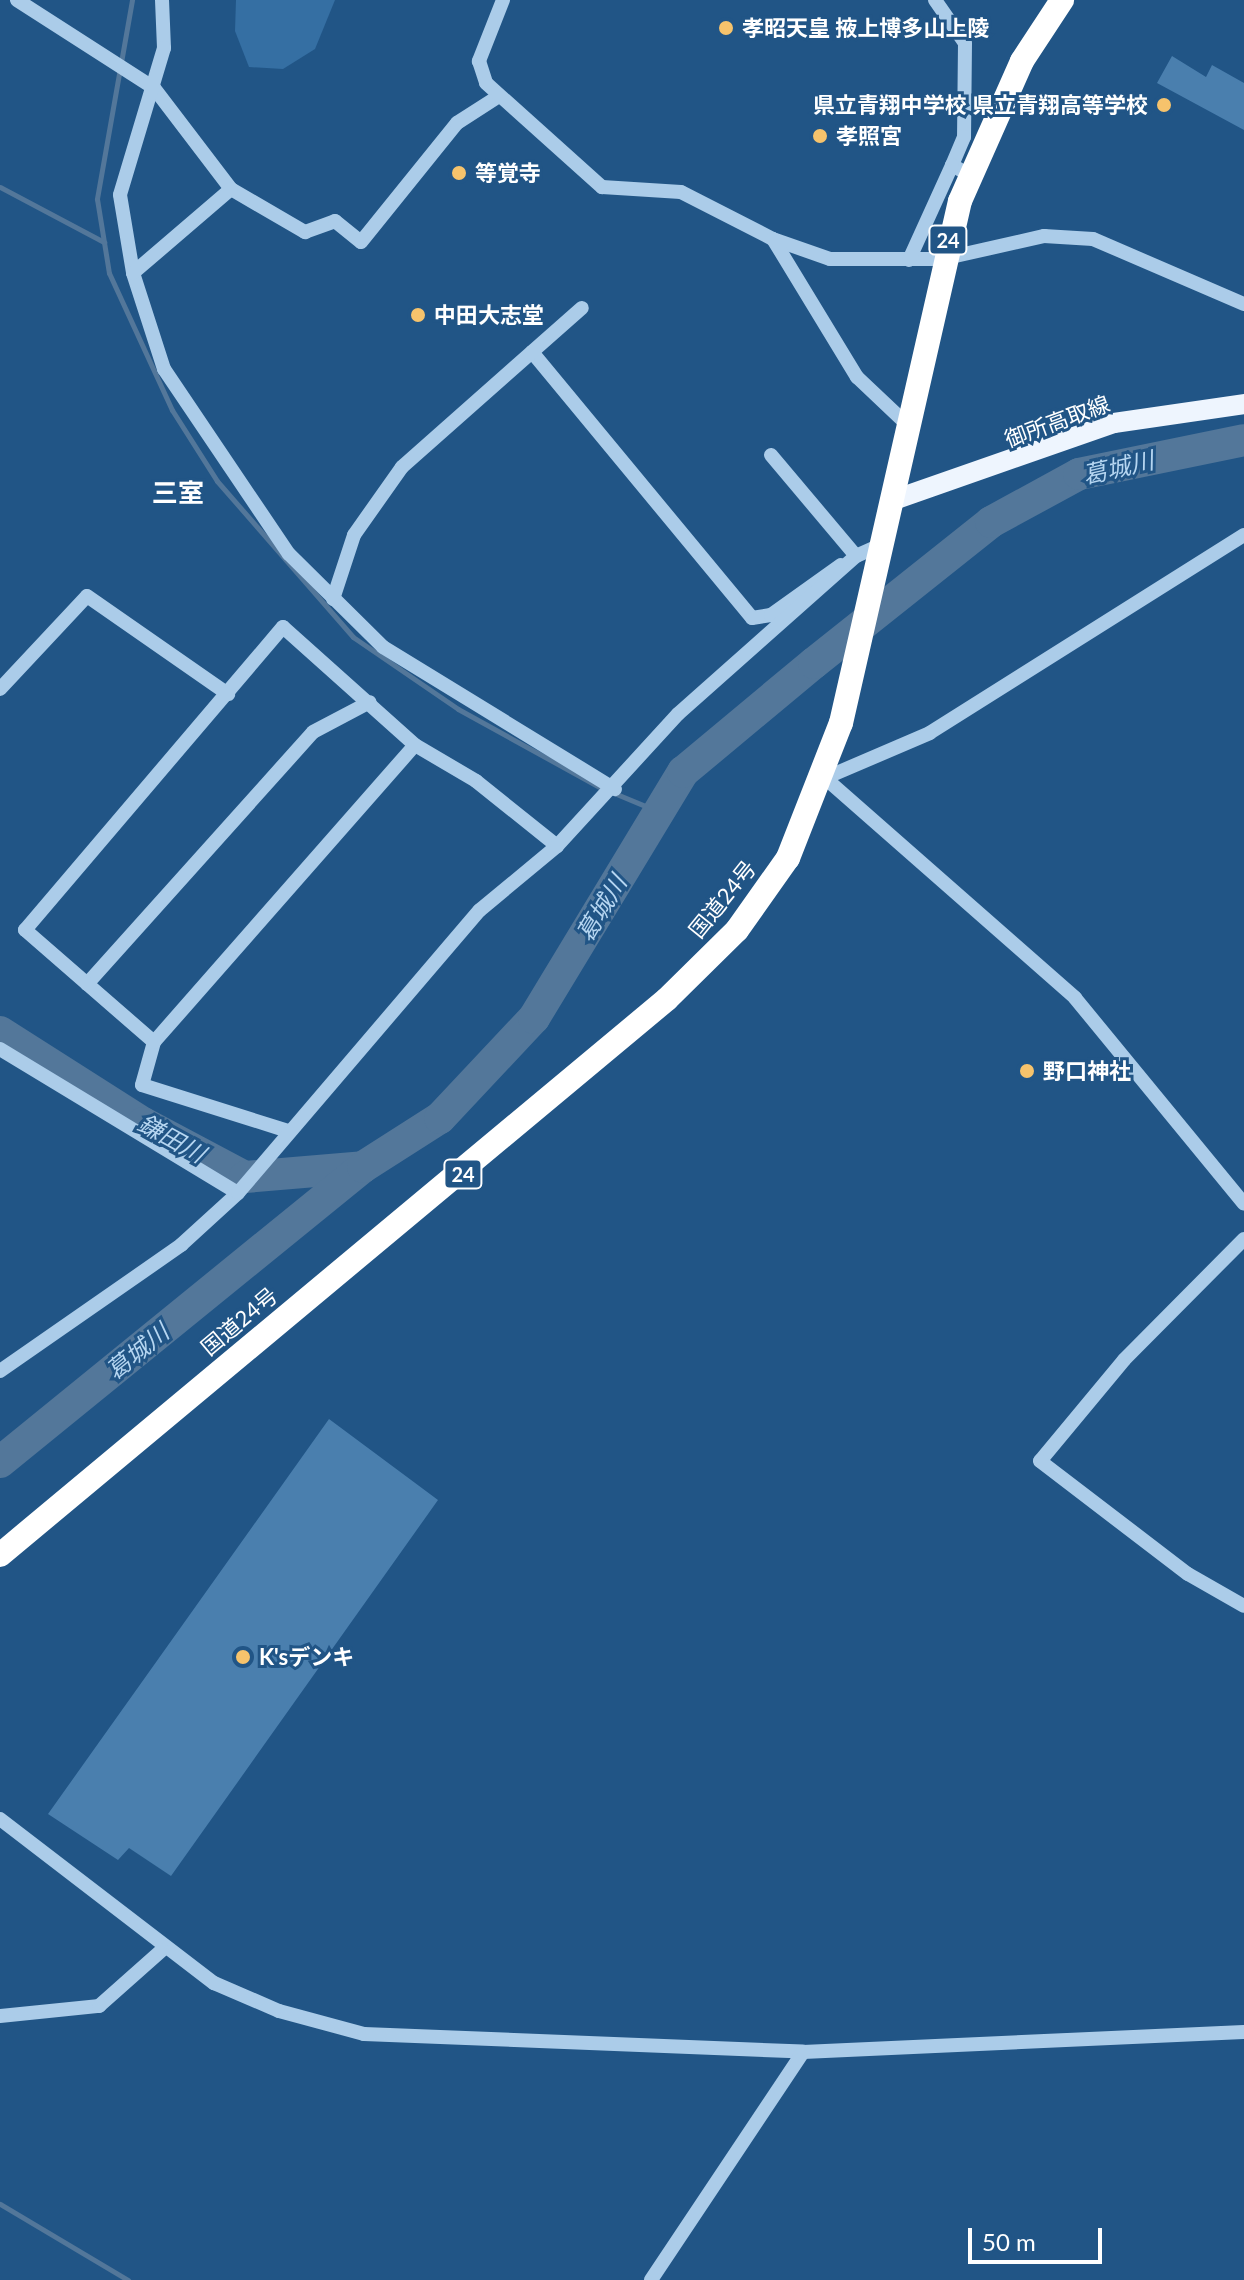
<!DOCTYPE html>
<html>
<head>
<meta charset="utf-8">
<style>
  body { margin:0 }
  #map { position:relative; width:1244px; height:2280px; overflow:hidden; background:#215586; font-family:Lato,"Noto Sans JP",sans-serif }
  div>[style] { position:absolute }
  .green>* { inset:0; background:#356fa3 }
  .stream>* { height:5px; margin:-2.5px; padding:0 2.5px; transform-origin:2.5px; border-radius:2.5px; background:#53779a }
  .river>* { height:32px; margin:-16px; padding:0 16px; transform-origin:16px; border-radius:16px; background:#53779a }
  .building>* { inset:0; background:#4a7fae }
  .minor>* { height:14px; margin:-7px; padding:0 7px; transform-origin:7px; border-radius:7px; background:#abcce9 }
  .major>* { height:20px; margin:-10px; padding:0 10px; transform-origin:10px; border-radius:10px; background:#eef5fe }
  .highway>* { height:24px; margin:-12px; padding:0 12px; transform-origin:12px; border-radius:12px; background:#fff }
  .dots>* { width:22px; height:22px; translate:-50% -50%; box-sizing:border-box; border:4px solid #215586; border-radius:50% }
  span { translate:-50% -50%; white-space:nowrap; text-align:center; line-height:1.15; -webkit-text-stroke:6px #215586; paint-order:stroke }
  .shield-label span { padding:2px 6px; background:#215586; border:2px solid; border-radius:6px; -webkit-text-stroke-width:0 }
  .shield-label { font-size:20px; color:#fff; font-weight:700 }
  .poi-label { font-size:22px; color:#fff; font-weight:700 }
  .left { translate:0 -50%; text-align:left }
  .right { translate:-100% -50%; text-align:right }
  .street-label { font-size:22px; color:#fff }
  .water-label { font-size:24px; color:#b6d6f1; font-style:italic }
  .quarter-label { font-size:26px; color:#fff; font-weight:700 }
  .scale { position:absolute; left:968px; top:2228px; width:134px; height:36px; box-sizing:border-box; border:4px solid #fff; border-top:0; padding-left:10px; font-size:24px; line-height:28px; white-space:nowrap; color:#fff; -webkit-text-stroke:6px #215586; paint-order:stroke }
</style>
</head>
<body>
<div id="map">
  <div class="green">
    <i style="clip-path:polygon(236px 0,335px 0,315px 49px,283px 69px,249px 67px,235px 31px)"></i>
  </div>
  <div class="stream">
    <i style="left:132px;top:0;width:202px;rotate:100deg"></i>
    <i style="left:97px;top:199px;width:75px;rotate:80.8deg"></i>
    <i style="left:109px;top:273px;width:151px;rotate:65.3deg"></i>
    <i style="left:172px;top:410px;width:84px;rotate:57.6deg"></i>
    <i style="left:217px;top:481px;width:207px;rotate:48.9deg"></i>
    <i style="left:353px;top:637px;width:127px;rotate:34.4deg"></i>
    <i style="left:458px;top:709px;width:163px;rotate:28.9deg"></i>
    <i style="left:0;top:187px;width:118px;rotate:27.9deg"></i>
    <i style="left:614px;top:793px;width:44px;rotate:22.5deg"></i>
    <i style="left:0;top:2204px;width:149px;rotate:30.7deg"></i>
  </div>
  <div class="river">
    <i style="left:0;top:1032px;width:169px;rotate:32.5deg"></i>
    <i style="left:143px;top:1123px;width:115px;rotate:27.9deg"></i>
    <i style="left:245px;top:1177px;width:118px;rotate:-4.8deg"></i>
    <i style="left:0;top:1462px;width:468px;rotate:-39.1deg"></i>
    <i style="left:363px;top:1167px;width:91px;rotate:-32.5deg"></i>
    <i style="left:440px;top:1118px;width:137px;rotate:-46.8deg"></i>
    <i style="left:534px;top:1018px;width:288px;rotate:-58.8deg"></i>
    <i style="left:683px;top:772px;width:170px;rotate:-39.8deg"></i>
    <i style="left:814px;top:663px;width:226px;rotate:-38.5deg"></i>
    <i style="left:991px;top:522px;width:100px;rotate:-28.6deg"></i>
    <i style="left:1079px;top:474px;width:168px;rotate:-11.6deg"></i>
  </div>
  <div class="building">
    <i style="clip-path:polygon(1172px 56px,1206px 77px,1212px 65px,1244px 83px,1244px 130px,1157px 83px)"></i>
    <i style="clip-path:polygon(329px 1419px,438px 1500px,171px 1876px,129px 1848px,118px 1860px,48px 1814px)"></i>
  </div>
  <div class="minor">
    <i style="left:17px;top:0;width:163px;rotate:32.7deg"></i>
    <i style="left:154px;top:88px;width:127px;rotate:52.7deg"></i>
    <i style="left:231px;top:189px;width:86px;rotate:30.2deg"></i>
    <i style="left:305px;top:232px;width:32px;rotate:-20deg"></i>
    <i style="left:335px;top:221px;width:33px;rotate:39deg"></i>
    <i style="left:361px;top:242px;width:153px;rotate:-51.1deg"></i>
    <i style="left:457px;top:123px;width:46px;rotate:-32.7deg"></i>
    <i style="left:162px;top:0;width:48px;rotate:87.6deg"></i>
    <i style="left:164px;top:48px;width:153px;rotate:106.7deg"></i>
    <i style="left:120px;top:195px;width:79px;rotate:80.5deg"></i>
    <i style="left:133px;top:273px;width:101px;rotate:72.1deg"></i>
    <i style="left:164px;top:369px;width:223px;rotate:56deg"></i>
    <i style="left:289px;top:554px;width:132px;rotate:44.7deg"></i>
    <i style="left:383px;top:647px;width:272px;rotate:31.5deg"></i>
    <i style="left:503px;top:0;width:66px;rotate:111.5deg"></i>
    <i style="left:479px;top:61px;width:23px;rotate:72deg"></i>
    <i style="left:486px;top:83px;width:156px;rotate:41.9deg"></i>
    <i style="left:602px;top:187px;width:79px;rotate:3.6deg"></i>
    <i style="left:681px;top:192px;width:103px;rotate:27.1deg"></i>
    <i style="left:773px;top:239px;width:60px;rotate:19.3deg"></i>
    <i style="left:830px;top:259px;width:112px"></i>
    <i style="left:942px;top:259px;width:105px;rotate:-12.7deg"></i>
    <i style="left:1044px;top:236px;width:49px;rotate:3.5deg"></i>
    <i style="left:1093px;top:239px;width:164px;rotate:23.3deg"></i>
    <i style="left:935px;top:0;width:52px;rotate:55.1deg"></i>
    <i style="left:965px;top:43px;width:94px;rotate:90.6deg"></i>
    <i style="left:964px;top:137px;width:30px;rotate:113deg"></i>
    <i style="left:952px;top:165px;width:20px;rotate:30deg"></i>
    <i style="left:773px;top:239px;width:162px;rotate:58.7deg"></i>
    <i style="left:857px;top:377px;width:74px;rotate:43.4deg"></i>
    <i style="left:909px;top:260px;width:104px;rotate:-65.6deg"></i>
    <i style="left:133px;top:273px;width:129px;rotate:-40.6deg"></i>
    <i style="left:532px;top:352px;width:345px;rotate:50.4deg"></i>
    <i style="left:752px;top:618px;width:19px;rotate:-9deg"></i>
    <i style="left:771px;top:615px;width:86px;rotate:-35.5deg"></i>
    <i style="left:771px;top:455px;width:132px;rotate:49.9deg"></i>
    <i style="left:1244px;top:535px;width:371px;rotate:147.8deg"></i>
    <i style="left:930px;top:733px;width:114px;rotate:156.8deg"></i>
    <i style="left:825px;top:778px;width:333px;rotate:41.3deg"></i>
    <i style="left:1075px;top:998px;width:266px;rotate:50.6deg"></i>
    <i style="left:333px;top:599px;width:67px;rotate:-71.8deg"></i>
    <i style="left:354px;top:535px;width:83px;rotate:-54.8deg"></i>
    <i style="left:402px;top:467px;width:240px;rotate:-41.5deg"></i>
    <i style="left:0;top:689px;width:127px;rotate:-46.9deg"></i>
    <i style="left:87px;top:596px;width:172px;rotate:34.8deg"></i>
    <i style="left:87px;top:984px;width:338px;rotate:-48.1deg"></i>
    <i style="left:313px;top:732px;width:64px;rotate:-27.8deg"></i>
    <i style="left:154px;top:1042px;width:171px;rotate:-139deg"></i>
    <i style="left:25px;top:930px;width:398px;rotate:-49.6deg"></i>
    <i style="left:283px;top:627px;width:177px;rotate:41.8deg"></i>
    <i style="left:0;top:1049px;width:278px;rotate:31.2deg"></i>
    <i style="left:288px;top:1131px;width:153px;rotate:-162.5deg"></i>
    <i style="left:142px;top:1085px;width:45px;rotate:-74.4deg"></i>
    <i style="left:154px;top:1042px;width:395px;rotate:-48.7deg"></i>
    <i style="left:415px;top:745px;width:71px;rotate:30.5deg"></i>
    <i style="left:476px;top:781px;width:104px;rotate:38.7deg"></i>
    <i style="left:1244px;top:1239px;width:170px;rotate:134.8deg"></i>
    <i style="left:1124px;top:1360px;width:131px;rotate:129.7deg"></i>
    <i style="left:1040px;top:1461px;width:186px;rotate:37.4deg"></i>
    <i style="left:1188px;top:1574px;width:64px;rotate:29.7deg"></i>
    <i style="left:0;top:1371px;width:221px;rotate:-34.8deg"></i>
    <i style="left:181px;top:1245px;width:77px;rotate:-42.4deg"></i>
    <i style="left:238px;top:1193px;width:372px;rotate:-49.5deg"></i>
    <i style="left:480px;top:910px;width:100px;rotate:-39.7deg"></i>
    <i style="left:557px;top:846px;width:179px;rotate:-47.5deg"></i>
    <i style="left:678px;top:714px;width:238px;rotate:-41.6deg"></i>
    <i style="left:856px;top:556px;width:24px;rotate:-24deg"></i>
    <i style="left:0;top:1819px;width:270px;rotate:37.5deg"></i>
    <i style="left:214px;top:1983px;width:71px;rotate:23.3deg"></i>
    <i style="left:279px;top:2011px;width:88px;rotate:15.1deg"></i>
    <i style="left:364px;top:2034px;width:439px;rotate:2.3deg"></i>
    <i style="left:803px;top:2052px;width:441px;rotate:-2.6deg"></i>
    <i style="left:0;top:2016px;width:100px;rotate:-5.8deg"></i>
    <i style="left:99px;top:2006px;width:84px;rotate:-41.6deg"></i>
    <i style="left:651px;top:2280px;width:274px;rotate:-56.3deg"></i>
  </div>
  <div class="major">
    <i style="left:891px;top:501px;width:236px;rotate:-19.3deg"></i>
    <i style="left:1114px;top:423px;width:131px;rotate:-8.3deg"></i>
  </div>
  <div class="highway">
    <i style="left:0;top:1555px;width:868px;rotate:-39.81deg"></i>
    <i style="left:667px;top:999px;width:98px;rotate:-44.6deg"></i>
    <i style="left:737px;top:930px;width:88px;rotate:-54.7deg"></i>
    <i style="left:788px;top:858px;width:145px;rotate:-68.6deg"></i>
    <i style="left:841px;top:723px;width:535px;rotate:-77.16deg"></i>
    <i style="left:960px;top:201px;width:153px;rotate:-66.1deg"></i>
    <i style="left:1022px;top:61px;width:73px;rotate:-56.7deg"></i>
  </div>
  <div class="dots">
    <i style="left:726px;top:28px;background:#f6c36c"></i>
    <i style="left:1164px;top:105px;background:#f6c36c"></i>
    <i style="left:820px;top:136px;background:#f6c36c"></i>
    <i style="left:459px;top:173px;background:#f6c36c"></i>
    <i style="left:418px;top:315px;background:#f6c36c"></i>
    <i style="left:1027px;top:1071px;background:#f6c36c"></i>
    <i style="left:243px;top:1657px;background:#f6c36c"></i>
  </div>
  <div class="shield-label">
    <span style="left:948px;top:240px">24</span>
    <span style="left:463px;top:1174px">24</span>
  </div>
  <div class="poi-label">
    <span class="left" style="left:742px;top:28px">孝昭天皇 掖上博多山上陵</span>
    <span class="right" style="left:1148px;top:105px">県立青翔中学校 県立青翔高等学校</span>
    <span class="left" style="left:836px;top:136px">孝照宮</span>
    <span class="left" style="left:475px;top:173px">等覚寺</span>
    <span class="left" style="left:434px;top:315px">中田大志堂</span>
    <span class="left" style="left:1043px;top:1071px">野口神社</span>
    <span class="left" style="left:259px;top:1657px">K'sデンキ</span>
  </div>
  <div class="street-label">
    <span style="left:1057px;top:421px;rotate:-20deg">御所高取線</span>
    <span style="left:722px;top:899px;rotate:-51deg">国道24号</span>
    <span style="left:239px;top:1321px;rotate:-40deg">国道24号</span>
  </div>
  <div class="water-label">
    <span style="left:1118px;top:467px;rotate:-13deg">葛城川</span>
    <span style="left:601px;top:908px;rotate:-59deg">葛城川</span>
    <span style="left:172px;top:1138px;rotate:29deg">鎌田川</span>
    <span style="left:137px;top:1351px;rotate:-39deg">葛城川</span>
  </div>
  <div class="quarter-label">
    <span style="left:178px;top:493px">三室</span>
  </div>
  <div class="scale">50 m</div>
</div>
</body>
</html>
